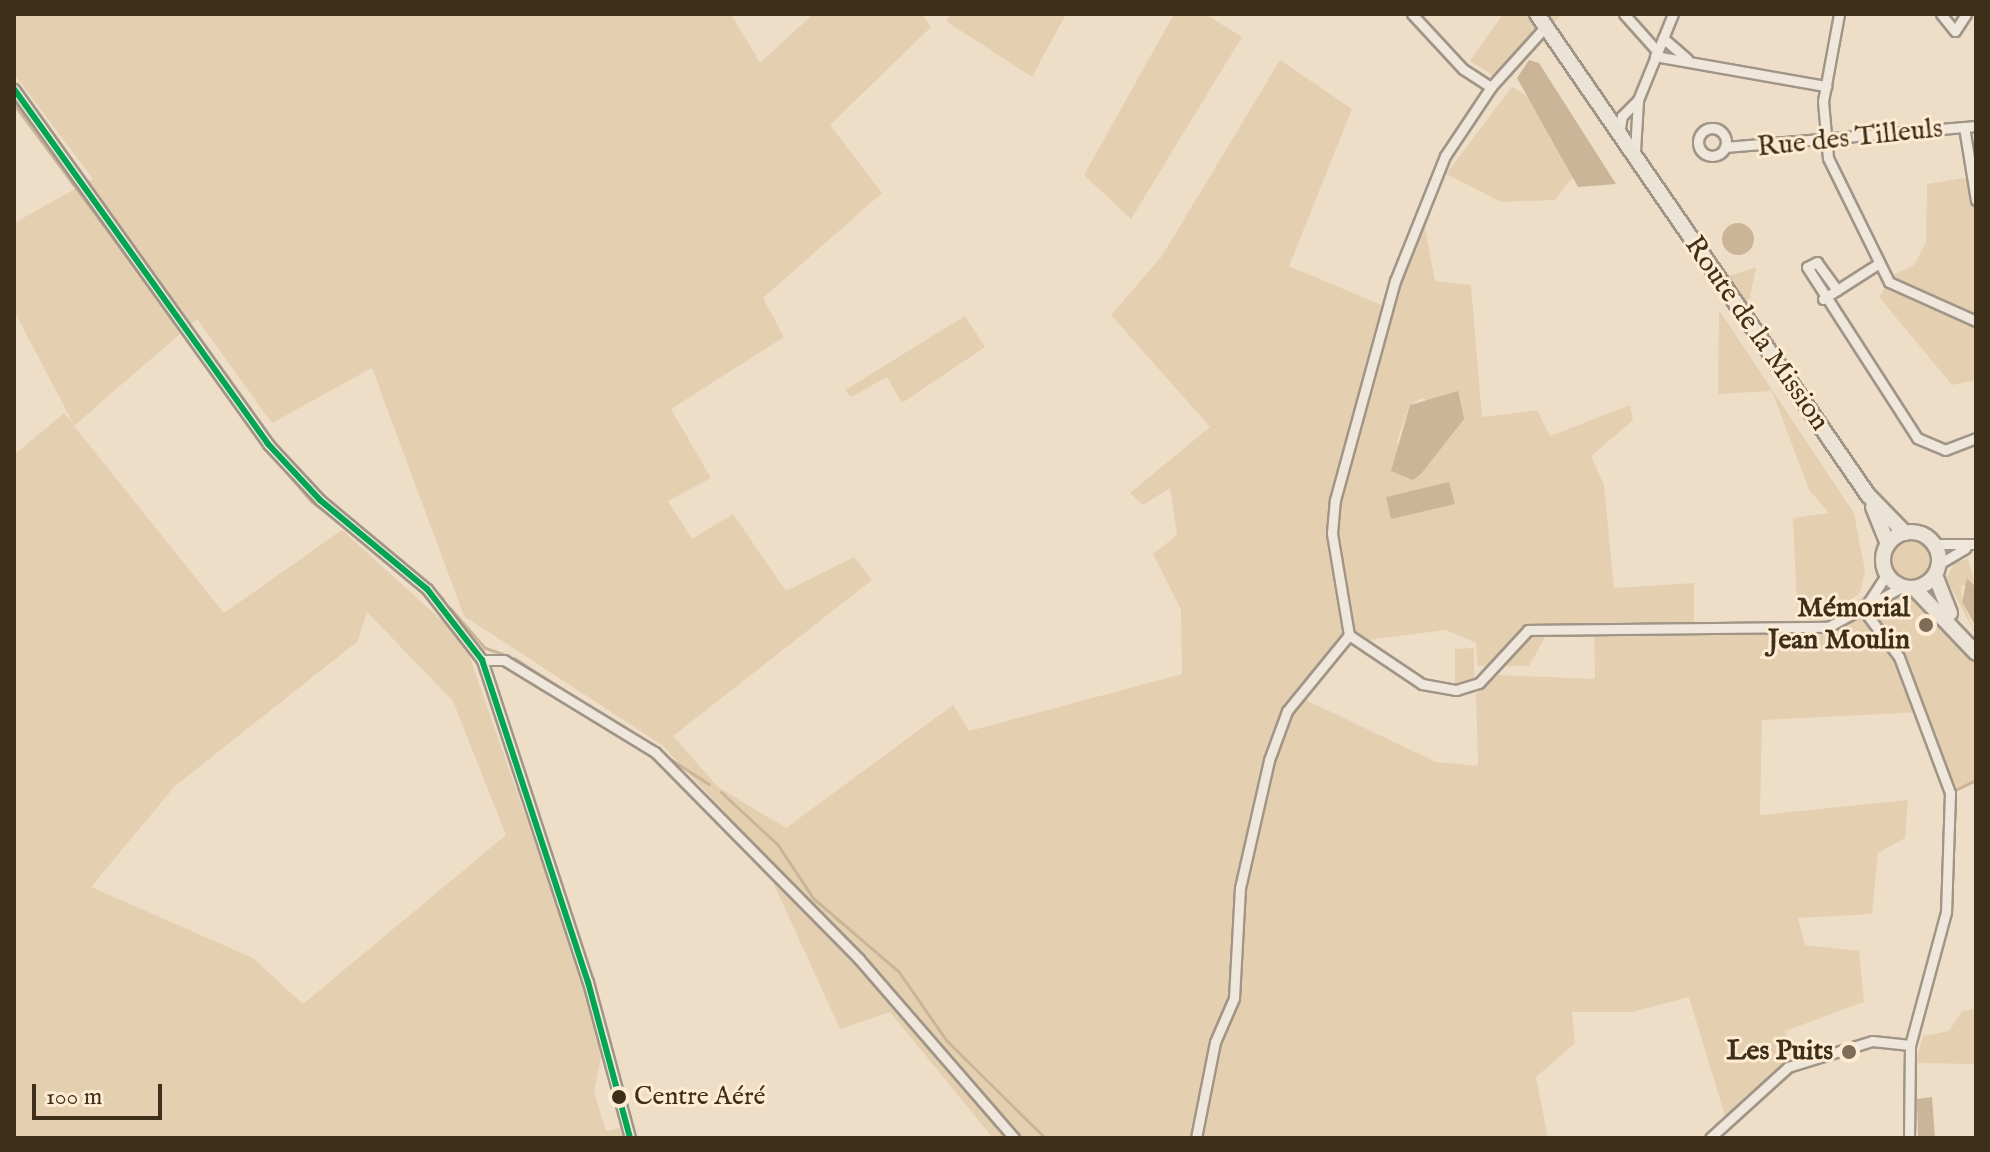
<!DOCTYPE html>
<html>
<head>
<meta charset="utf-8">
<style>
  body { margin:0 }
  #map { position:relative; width:1990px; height:1152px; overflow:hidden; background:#eedec8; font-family:"IM FELL English",serif }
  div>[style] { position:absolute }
  .green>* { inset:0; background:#e5cfb1 }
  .round { border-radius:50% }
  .water>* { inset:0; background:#cbb598 }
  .stream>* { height:3px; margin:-1.5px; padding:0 1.5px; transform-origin:1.5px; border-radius:1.5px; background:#cbb598 }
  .roads { filter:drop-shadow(2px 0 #a09586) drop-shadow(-2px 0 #a09586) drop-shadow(0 2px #a09586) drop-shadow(0 -2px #a09586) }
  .minor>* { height:9px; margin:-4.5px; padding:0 4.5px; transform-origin:4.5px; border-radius:4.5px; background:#f0e7dc }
  .minor>.ring { margin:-4.5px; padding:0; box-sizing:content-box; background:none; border:9px solid #f0e7dc; border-radius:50% }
  .primary>* { height:14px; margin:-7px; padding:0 7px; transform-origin:7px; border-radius:7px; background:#ece3d7 }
  .primary>.ring { margin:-7px; padding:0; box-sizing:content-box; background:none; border:14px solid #ece3d7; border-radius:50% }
  .bus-1>* { height:6px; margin:-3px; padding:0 3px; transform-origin:3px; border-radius:3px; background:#00a651 }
  .dots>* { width:22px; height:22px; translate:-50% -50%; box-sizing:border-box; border:4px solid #feebd2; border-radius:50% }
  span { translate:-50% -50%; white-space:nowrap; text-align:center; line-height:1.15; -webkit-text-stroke:6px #feebd2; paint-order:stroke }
  .bus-label { font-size:26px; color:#3e2f1b }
  .left { translate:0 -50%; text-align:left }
  .street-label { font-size:28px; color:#3e2f1b }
  .poi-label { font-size:28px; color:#3e2f1b; font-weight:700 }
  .right { translate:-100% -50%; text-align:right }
  .frame { position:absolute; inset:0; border:16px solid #3e2f1b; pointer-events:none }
  .scale { position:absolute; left:32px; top:1084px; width:130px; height:36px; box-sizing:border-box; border:4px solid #3e2f1b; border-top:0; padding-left:10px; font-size:24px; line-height:28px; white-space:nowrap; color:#3e2f1b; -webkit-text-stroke:6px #feebd2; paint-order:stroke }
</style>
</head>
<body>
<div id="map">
  <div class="green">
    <i style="clip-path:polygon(evenodd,14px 14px,731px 14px,760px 63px,813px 14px,922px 14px,931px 27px,830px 125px,882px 193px,763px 298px,784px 337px,671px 409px,711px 478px,668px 501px,692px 539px,733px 514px,786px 591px,854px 557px,872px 580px,673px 736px,718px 787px,786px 828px,953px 705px,969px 731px,1182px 674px,1181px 610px,1153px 554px,1177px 535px,1170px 488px,1143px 505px,1130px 493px,1210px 427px,1111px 315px,1162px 256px,1280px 60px,1352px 109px,1289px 266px,1386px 307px,1422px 211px,1435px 281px,1471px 285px,1482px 417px,1537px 410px,1550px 436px,1630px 405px,1633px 420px,1591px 456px,1604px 485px,1614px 588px,1694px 583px,1694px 627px,1823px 625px,1868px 593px,1926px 595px,1976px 646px,1976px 779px,1954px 790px,1923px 712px,1762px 720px,1760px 815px,1908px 800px,1905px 838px,1878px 853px,1872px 914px,1798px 918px,1805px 945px,1859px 951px,1864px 1002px,1785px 1031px,1794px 1063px,1725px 1116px,1689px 997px,1632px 1012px,1572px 1012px,1575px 1043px,1536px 1077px,1548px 1138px,993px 1138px,890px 1012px,840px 1029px,756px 845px,662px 745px,464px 616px,372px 368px,272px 423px,197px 319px,74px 426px,224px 613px,342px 530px,449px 627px,469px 655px,604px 1041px,594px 1092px,606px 1131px,627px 1126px,628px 1138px,14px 1138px,14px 455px,64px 413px,73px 423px,14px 311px,14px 223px,93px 179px,14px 74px,14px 14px,1422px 398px,1464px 419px,1413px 480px,1397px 441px,1410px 405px,1422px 398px,14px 14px,367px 612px,453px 701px,506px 835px,303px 1004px,253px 958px,91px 887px,175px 786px,358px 641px,367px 612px,14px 14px,1594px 623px,1595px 679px,1498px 675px,1476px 694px,1478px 766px,1436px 762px,1306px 700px,1352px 642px,1446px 630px,1476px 643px,1478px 666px,1529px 666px,1551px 627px,1594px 623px)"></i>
    <i style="clip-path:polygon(950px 14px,1066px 14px,1032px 77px,946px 21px)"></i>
    <i style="clip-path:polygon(1174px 14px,1205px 14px,1242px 37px,1131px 219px,1084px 175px)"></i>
    <i style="clip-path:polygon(1503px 14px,1563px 14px,1496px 77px,1470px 61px)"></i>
    <i style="clip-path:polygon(1512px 87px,1541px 104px,1579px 169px,1555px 200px,1501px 202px,1446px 174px)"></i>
    <i style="clip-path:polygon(1976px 176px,1976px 380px,1952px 385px,1879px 297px,1893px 275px,1914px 265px,1926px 242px,1927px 184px)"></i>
    <i style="clip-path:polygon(1756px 267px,1750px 298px,1746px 301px,1729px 276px)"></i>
    <i style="clip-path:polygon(1719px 310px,1854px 513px,1865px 571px,1860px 593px,1823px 620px,1807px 620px,1797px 607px,1793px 518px,1829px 513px,1809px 490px,1772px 391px,1718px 394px)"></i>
    <i style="clip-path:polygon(965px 316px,985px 347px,902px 403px,887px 377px,851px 397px,845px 390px)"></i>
    <i class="round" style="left:1891px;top:541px;width:40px;height:40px"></i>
    <i style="clip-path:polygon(1968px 559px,1976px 588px,1961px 585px,1962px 601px,1976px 635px,1946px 578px,1955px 562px)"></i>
    <i style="clip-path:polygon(1474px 648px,1474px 683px,1455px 687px,1455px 649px)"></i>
    <i style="clip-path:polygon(1976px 1009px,1976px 1064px,1915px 1063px,1923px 1036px,1949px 1031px,1962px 1011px)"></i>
  </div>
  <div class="water">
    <i style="clip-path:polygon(1529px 60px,1539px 63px,1616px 184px,1578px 187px,1517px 78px)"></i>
    <i class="round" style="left:1722px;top:223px;width:32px;height:32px"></i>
    <i style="clip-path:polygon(1458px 391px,1464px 419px,1421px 474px,1413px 480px,1391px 471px,1410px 405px)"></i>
    <i style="clip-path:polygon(1449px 482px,1455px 504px,1391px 519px,1386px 497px)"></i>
    <i style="clip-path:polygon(1967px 578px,1976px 588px,1976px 627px,1962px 602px)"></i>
    <i style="clip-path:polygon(1932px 1097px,1935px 1138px,1918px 1138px,1917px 1099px)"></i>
  </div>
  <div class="stream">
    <i style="left:14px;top:104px;width:270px;rotate:53.6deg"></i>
    <i style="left:182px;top:332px;width:75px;rotate:54.2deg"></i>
    <i style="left:266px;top:448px;width:70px;rotate:49.7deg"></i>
    <i style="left:311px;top:501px;width:70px;rotate:38deg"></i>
    <i style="left:426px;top:582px;width:24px;rotate:45deg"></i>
    <i style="left:450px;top:608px;width:53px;rotate:48.8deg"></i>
    <i style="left:485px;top:648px;width:19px;rotate:18deg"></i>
    <i style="left:514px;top:658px;width:232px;rotate:32.9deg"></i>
    <i style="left:1953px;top:791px;width:25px;rotate:-26deg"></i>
    <i style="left:721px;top:792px;width:78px;rotate:42.9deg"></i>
    <i style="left:778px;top:845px;width:64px;rotate:56.6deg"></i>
    <i style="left:813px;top:898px;width:113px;rotate:40.7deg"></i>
    <i style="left:899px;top:972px;width:83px;rotate:55.3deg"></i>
    <i style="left:946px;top:1040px;width:139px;rotate:44.7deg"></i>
  </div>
  <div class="roads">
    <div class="minor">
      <i style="left:1412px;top:14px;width:75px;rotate:47.2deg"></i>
      <i style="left:1463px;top:69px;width:33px;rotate:33deg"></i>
      <i style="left:1624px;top:14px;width:50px;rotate:48.3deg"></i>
      <i style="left:1839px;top:14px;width:88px;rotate:100.4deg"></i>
      <i style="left:1823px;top:101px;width:57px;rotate:85deg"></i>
      <i style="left:1828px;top:158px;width:138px;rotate:63.8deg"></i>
      <i style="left:1889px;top:282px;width:95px;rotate:24.1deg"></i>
      <i style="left:1941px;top:14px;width:22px;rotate:51deg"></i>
      <i style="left:1955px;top:31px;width:20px;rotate:-57deg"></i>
      <i style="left:1663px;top:38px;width:32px;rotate:41deg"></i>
      <i style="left:1655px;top:56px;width:174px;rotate:10deg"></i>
      <i style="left:14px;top:89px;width:437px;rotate:54.4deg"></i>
      <i style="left:268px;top:444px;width:76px;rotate:47.1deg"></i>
      <i style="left:320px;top:500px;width:139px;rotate:39.8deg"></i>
      <i style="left:427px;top:589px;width:90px;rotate:52.2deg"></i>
      <i style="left:482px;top:660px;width:339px;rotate:71.8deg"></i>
      <i style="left:588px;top:982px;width:162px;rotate:74.9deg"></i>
      <i style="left:1964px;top:127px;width:74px;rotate:80.7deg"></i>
      <i class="ring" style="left:1698px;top:128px;width:19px;height:19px"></i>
      <i style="left:1619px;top:134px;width:18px;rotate:-81deg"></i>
      <i style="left:1622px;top:116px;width:23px;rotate:-45deg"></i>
      <i style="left:1725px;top:147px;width:252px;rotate:-4.8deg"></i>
      <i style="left:1635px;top:151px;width:51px;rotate:-86.6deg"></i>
      <i style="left:1638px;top:100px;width:93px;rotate:-67.9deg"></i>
      <i style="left:1837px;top:290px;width:34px;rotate:-126deg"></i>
      <i style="left:1817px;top:262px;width:11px;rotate:153deg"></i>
      <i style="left:1807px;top:267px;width:203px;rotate:57.2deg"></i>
      <i style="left:1917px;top:438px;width:30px;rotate:23deg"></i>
      <i style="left:1945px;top:450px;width:33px;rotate:-21deg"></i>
      <i style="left:1823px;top:299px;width:65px;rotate:-32.5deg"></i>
      <i style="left:1934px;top:544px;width:42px"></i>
      <i style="left:1939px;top:564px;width:31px;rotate:-31deg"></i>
      <i style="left:1866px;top:606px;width:37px;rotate:-57deg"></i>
      <i style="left:1862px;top:608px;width:61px;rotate:52.9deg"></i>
      <i style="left:1899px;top:657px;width:145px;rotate:69.4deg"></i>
      <i style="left:1950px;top:793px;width:119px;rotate:91.9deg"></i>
      <i style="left:1946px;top:912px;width:138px;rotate:105.1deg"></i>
      <i style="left:1910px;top:1045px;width:93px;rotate:90.6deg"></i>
      <i style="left:1349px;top:635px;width:88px;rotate:33.9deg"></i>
      <i style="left:1422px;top:684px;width:35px;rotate:10deg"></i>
      <i style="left:1456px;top:690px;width:24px;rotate:-17deg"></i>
      <i style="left:1479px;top:683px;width:72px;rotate:-47.2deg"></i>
      <i style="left:1528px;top:630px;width:300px;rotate:-0.6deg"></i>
      <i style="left:1828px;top:627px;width:84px;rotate:-28.4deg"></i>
      <i style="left:482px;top:660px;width:22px"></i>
      <i style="left:504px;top:660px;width:177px;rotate:31.4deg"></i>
      <i style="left:655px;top:752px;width:291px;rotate:45.4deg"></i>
      <i style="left:859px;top:959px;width:237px;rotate:49.1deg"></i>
      <i style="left:1196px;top:1138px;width:98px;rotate:-78.8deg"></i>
      <i style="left:1215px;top:1042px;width:48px;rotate:-66.6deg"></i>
      <i style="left:1234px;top:998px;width:110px;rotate:-86.9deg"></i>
      <i style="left:1240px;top:888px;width:131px;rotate:-77.2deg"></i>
      <i style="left:1269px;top:760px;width:52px;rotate:-69.8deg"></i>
      <i style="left:1287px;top:711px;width:98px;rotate:-50.8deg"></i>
      <i style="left:1349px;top:635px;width:103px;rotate:-99.5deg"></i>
      <i style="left:1332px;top:533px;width:33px;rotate:-85deg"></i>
      <i style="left:1335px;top:500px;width:227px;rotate:-74.7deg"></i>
      <i style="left:1395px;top:281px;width:135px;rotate:-68.2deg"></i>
      <i style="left:1445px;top:156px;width:83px;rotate:-56.3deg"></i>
      <i style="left:1491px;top:87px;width:81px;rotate:-48deg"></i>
      <i style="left:1710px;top:1138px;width:105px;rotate:-42.3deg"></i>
      <i style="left:1788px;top:1067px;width:88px;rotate:-17.2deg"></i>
      <i style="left:1872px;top:1041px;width:38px;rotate:6deg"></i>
    </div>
    <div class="primary">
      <i style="left:1537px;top:14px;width:584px;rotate:55.47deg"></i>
      <i style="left:1868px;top:495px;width:53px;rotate:45.8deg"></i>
      <i style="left:1873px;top:507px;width:40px;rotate:68deg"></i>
      <i class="ring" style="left:1883px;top:532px;width:42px;height:42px"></i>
      <i style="left:1935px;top:575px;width:41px;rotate:68.5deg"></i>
      <i style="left:1915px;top:589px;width:88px;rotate:46.4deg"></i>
    </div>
  </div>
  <div class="bus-1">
    <i style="left:14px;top:89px;width:437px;rotate:54.4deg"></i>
    <i style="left:268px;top:444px;width:76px;rotate:47.1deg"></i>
    <i style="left:320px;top:500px;width:139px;rotate:39.8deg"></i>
    <i style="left:427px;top:589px;width:90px;rotate:52.2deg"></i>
    <i style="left:482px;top:660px;width:339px;rotate:71.8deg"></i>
    <i style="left:588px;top:982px;width:162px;rotate:74.9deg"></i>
  </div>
  <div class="dots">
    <i style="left:1926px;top:625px;background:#7c6c58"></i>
    <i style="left:1849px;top:1052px;background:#7c6c58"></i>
    <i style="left:619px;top:1097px;background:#3e2f1b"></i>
  </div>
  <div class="bus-label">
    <span class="left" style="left:634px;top:1097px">Centre Aéré</span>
  </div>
  <div class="street-label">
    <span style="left:1850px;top:139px;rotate:-6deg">Rue des Tilleuls</span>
    <span style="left:1756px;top:334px;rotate:55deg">Route de la Mission</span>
  </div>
  <div class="poi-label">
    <span class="right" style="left:1910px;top:625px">Mémorial<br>Jean Moulin</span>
    <span class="right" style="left:1833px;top:1052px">Les Puits</span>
  </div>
  <div class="frame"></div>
  <div class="scale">100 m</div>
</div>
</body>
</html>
